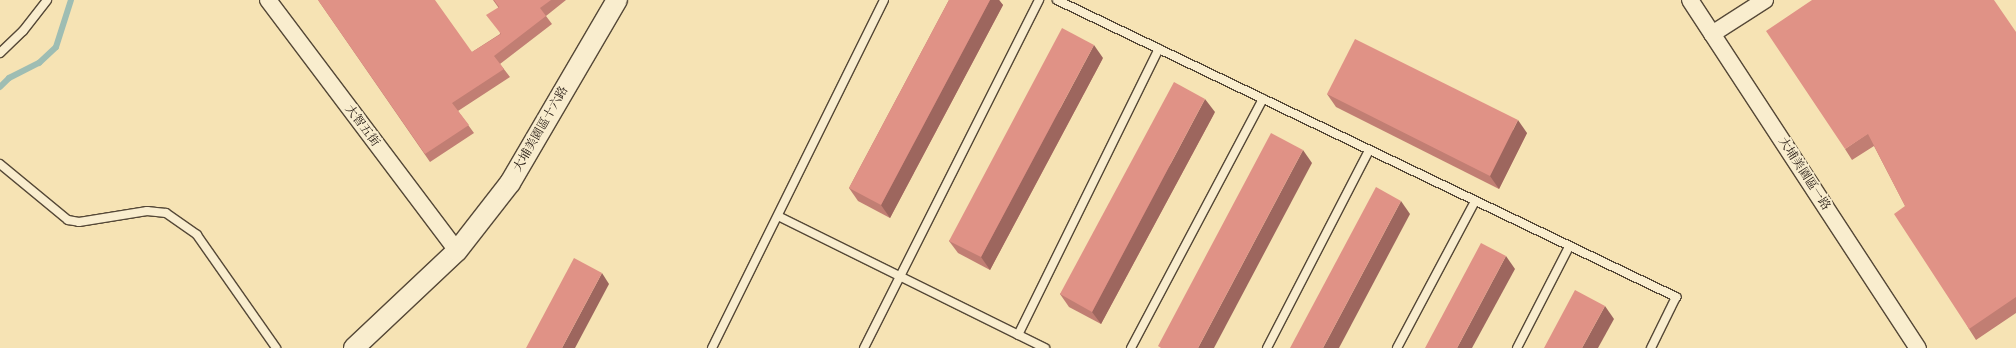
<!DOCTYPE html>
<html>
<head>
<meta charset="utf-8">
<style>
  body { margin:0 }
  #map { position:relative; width:2016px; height:348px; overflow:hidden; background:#f6e3b4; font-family:"IM FELL Great Primer","Noto Serif TC",serif }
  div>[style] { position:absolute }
  .stream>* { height:6px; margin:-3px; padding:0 3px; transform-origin:3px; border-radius:3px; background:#9ebdb3 }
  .roads { filter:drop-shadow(1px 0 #554837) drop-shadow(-1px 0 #554837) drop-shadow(0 1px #554837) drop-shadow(0 -1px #554837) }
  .service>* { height:8px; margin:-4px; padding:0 4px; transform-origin:4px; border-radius:4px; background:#f9edce }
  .minor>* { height:16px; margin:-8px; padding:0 8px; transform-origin:8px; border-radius:8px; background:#f9edce }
  .tertiary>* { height:20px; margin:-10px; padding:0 10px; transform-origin:10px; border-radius:10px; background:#f9edce }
  .wall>* { inset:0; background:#c17e73 }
  .shaded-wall>* { inset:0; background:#9d665e }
  .building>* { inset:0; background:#e09286 }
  span { translate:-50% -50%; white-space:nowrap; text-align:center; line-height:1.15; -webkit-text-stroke:4px #f9edce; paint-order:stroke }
  .street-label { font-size:12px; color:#1f140d }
</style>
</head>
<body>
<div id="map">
  <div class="stream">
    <i style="left:0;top:87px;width:13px;rotate:-45deg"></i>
    <i style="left:9px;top:78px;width:34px;rotate:-27deg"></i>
    <i style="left:39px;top:63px;width:23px;rotate:-43deg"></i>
    <i style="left:56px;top:47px;width:49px;rotate:-72.3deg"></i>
  </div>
  <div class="roads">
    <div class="service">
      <i style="left:1057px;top:0;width:687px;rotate:25.63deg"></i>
      <i style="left:1676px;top:297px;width:57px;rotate:116.1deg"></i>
      <i style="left:0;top:53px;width:32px;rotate:-44deg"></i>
      <i style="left:23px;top:31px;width:39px;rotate:-52deg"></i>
      <i style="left:0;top:164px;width:88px;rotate:39.5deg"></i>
      <i style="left:68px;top:220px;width:11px;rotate:10deg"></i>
      <i style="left:79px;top:222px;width:69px;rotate:-9.2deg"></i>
      <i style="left:147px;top:211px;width:19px;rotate:6deg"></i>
      <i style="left:166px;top:213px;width:38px;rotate:35deg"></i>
      <i style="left:197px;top:235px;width:138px;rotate:55deg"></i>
      <i style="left:778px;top:216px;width:298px;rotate:26.3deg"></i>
      <i style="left:1018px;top:335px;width:319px;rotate:-63.8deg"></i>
      <i style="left:712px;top:348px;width:388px;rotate:-63.7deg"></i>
      <i style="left:864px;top:348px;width:390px;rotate:-63.3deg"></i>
      <i style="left:1131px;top:348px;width:282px;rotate:-62.1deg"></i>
      <i style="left:1267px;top:348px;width:223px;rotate:-62.7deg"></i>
      <i style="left:1397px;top:348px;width:166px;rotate:-62deg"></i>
      <i style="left:1517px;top:348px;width:114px;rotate:-62.8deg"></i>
    </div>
    <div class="minor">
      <i style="left:268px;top:0;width:314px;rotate:53deg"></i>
      <i style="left:1690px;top:0;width:416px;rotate:56.8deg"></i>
      <i style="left:1712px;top:34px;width:63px;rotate:-32.7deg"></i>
    </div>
    <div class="tertiary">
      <i style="left:354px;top:348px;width:141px;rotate:-43.3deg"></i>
      <i style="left:457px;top:251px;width:86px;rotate:-52.1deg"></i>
      <i style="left:510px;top:183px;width:212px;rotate:-59.7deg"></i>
    </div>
  </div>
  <div class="wall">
    <i style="clip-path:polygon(318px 0,472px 52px,500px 34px,498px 7px,493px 0,566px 0,546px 16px,552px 24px,500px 64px,510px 77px,458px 111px,474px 133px,430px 162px)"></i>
    <i style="clip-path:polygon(949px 0,999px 0,1003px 5px,890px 218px,858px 201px,849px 188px)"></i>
    <i style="clip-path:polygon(2016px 32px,2016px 313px,1976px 340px,1969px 329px,1874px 146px,1852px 160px,1845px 149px)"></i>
    <i style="clip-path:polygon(1103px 58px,990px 270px,958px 253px,949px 241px)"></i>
    <i style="clip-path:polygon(1327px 94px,1527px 133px,1499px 189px,1336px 107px)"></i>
    <i style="clip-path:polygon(1215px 112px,1101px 324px,1069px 307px,1060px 294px)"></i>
  </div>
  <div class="shaded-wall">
    <i style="clip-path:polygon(990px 0,999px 0,1003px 5px,890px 218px,881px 205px)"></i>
    <i style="clip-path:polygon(1094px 45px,1103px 58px,990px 270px,981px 257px)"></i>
    <i style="clip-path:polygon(1205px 99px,1215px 112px,1101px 324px,1092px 312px)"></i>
    <i style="clip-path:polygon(1518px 120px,1527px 133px,1499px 189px,1490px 176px)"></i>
    <i style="clip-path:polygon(1303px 150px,1312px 163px,1214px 348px,1198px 348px)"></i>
    <i style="clip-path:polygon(1401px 201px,1410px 214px,1339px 348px,1323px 348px)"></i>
    <i style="clip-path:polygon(1506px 256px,1515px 269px,1472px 348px,1457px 348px)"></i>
    <i style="clip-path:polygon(602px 273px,609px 284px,575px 348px,562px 348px)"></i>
    <i style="clip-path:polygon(1605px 306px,1614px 319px,1598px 348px,1582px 348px)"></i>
  </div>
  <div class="building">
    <i style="clip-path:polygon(318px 0,435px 0,472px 52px,501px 34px,486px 15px,499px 7px,494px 0,551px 0,540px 8px,546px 16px,494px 56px,504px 69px,452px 103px,469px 125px,425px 154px)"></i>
    <i style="clip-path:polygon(949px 0,990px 0,881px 205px,849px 188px)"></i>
    <i style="clip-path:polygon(1812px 0,1994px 0,2016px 32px,2016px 297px,1969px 329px,1894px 214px,1905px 206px,1868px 134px,1845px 149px,1766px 31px)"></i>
    <i style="clip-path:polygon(1062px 28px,1094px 45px,981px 257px,949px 241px)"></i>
    <i style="clip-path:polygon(1355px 39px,1518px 120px,1490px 176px,1327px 94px)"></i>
    <i style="clip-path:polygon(1174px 82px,1205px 99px,1092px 312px,1060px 294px)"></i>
    <i style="clip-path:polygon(1271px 133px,1303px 150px,1198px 348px,1161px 348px,1158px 346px)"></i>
    <i style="clip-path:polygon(1376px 187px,1401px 201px,1323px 348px,1290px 348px)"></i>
    <i style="clip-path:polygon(1481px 243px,1506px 256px,1457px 348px,1425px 348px)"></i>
    <i style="clip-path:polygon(574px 258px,602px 273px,562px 348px,526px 348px)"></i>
    <i style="clip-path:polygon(1575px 290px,1605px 306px,1582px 348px,1544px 348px)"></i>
  </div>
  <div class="street-label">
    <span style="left:362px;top:126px;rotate:53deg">大智五街</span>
    <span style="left:541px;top:129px;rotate:-60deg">大埔美園區十六路</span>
    <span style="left:1804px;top:174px;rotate:57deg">大埔美園區一路</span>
  </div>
</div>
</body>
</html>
